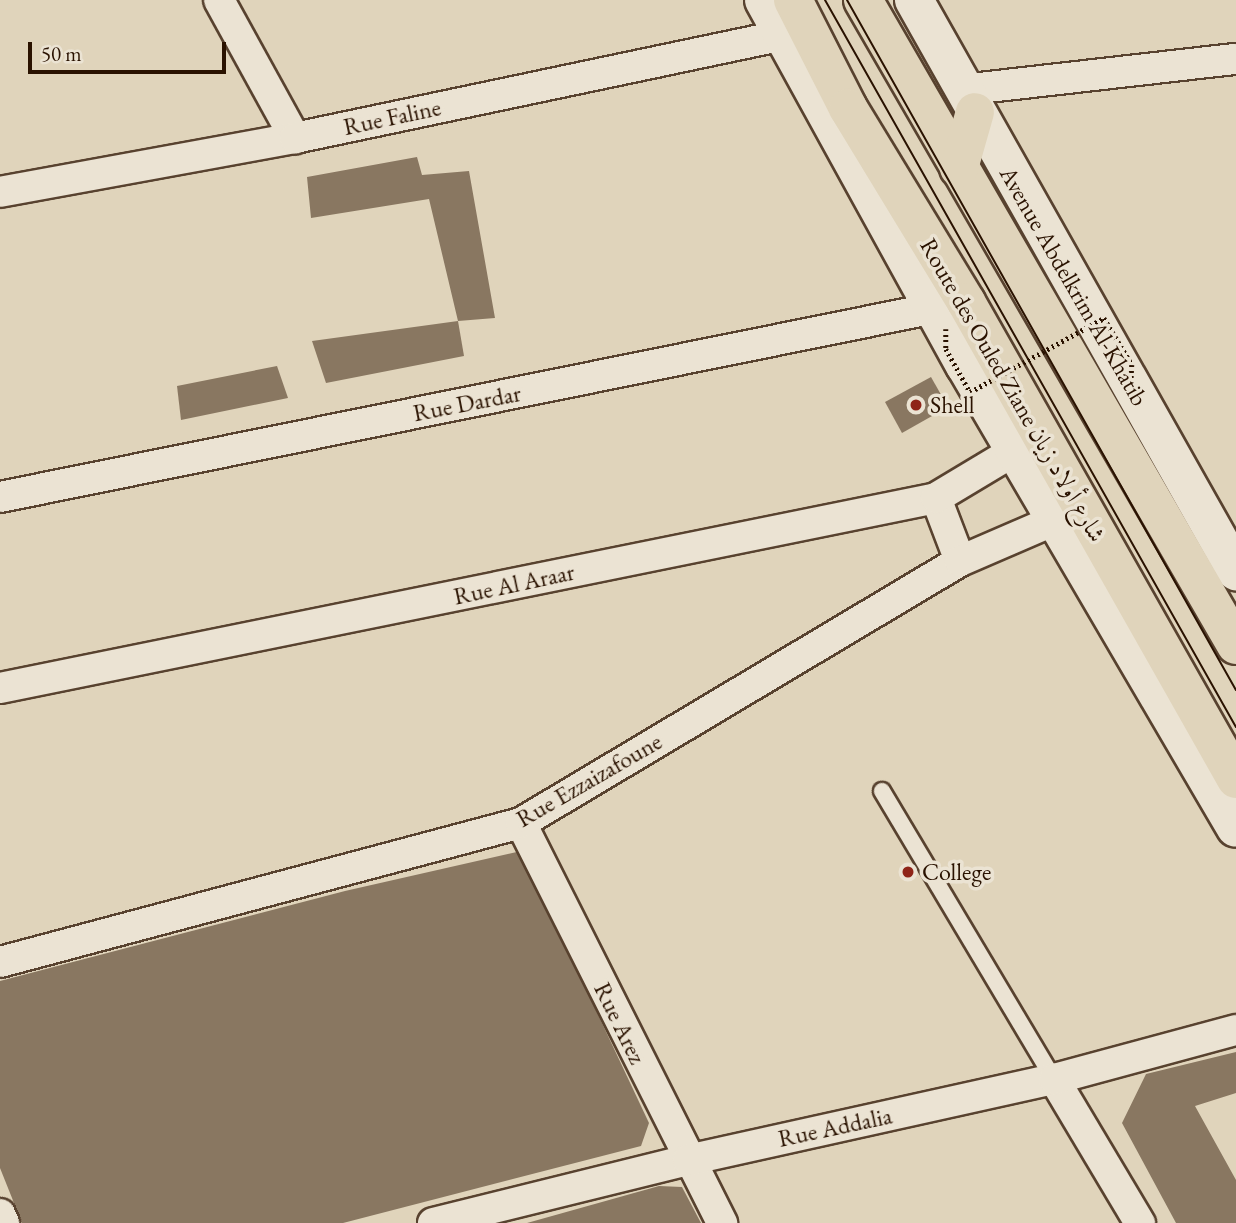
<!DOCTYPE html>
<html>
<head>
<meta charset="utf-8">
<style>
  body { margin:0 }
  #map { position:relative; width:1236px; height:1223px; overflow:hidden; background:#e0d4bb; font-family:"EB Garamond",Amiri,serif }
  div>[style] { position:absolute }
  .building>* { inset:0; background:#897761 }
  .roads { filter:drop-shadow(2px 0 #58422f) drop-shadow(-2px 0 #58422f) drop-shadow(0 2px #58422f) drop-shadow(0 -2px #58422f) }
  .lane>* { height:16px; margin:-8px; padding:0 8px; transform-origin:8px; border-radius:8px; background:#ebe3d3 }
  .street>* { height:30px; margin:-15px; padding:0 15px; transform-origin:15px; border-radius:15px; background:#ebe3d3 }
  .secondary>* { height:38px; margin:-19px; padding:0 19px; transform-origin:19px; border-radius:19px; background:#ebe3d3 }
  .highway>* { height:38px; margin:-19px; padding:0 19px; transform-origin:19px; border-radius:19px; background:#e0d4bb }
  .tram>* { height:2px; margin:-1px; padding:0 1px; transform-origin:1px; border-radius:1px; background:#2a1200 }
  .path-bridge>* { height:4.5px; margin-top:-2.25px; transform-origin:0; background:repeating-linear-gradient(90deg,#2a1200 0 2px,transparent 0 5.5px) }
  .dots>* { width:19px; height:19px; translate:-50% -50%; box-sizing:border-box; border:4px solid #ebe3d3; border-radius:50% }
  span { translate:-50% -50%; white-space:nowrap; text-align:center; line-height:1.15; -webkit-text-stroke:7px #ebe3d3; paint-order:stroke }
  .street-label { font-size:24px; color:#2a1200 }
  .poi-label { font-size:24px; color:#2a1200 }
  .left { translate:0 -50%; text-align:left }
  .scale { position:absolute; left:28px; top:42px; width:198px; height:32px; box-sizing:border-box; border:4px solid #2a1200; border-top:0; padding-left:9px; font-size:21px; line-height:24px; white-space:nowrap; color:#2a1200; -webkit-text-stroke:5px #ebe3d3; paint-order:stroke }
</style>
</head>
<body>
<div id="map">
  <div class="building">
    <i style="clip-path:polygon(417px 157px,422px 175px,469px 171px,495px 318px,458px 321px,429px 199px,311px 218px,307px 177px)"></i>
    <i style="clip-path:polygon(458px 321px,464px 356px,326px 383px,312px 341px)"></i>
    <i style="clip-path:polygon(277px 366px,288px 398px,181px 420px,177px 386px)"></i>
    <i style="clip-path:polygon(931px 377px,948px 407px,902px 433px,885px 402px)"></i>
    <i style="clip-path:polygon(521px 851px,649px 1123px,641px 1146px,343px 1223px,22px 1223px,0 1168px,0 981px,345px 891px)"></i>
    <i style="clip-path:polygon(1236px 1052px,1236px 1093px,1195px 1106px,1236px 1180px,1236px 1223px,1176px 1223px,1122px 1123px,1146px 1074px)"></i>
    <i style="clip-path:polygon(659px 1186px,682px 1187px,701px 1223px,527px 1223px)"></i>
  </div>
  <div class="roads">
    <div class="lane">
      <i style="left:882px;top:791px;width:335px;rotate:59.2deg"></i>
    </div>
    <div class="street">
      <i style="left:219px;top:0;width:158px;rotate:61.2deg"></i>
      <i style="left:962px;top:90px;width:276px;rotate:-6.5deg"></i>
      <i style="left:0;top:192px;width:300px;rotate:-10.4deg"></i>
      <i style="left:295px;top:138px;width:499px;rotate:-11.9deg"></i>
      <i style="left:0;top:497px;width:954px;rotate:-11.43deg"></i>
      <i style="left:936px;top:498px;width:67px;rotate:69.1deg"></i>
      <i style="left:0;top:688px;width:955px;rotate:-11.47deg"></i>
      <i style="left:936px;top:498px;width:93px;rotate:-31deg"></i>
      <i style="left:521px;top:823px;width:448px;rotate:63.3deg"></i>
      <i style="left:0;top:962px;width:539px;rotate:-14.94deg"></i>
      <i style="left:521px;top:823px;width:511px;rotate:-30.83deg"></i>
      <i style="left:960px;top:561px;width:103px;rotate:-23.3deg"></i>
      <i style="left:1054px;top:1079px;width:168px;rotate:59.2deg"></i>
      <i style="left:0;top:1214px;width:10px;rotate:66deg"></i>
      <i style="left:433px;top:1223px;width:263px;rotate:-13.9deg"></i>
      <i style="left:688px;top:1160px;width:375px;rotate:-12.5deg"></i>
      <i style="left:1054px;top:1079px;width:188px;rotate:-15.1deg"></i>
    </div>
    <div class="secondary">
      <i style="left:764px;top:0;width:417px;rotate:61.2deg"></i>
      <i style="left:965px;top:365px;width:536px;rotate:59.66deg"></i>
      <i style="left:914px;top:0;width:656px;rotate:60.58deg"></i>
    </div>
    <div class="highway">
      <i style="left:793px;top:0;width:121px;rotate:63deg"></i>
      <i style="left:848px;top:108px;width:227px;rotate:58.7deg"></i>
      <i style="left:966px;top:302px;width:548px;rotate:60.49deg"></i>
      <i style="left:863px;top:0;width:745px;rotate:59.96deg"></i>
      <i style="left:959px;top:168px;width:58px;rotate:-74.1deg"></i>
    </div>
  </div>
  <div class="tram">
    <i style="left:825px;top:0;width:835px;rotate:60.52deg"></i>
    <i style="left:847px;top:0;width:792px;rotate:60.59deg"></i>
  </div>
  <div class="path-bridge">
    <i style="left:946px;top:329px;width:20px;rotate:90deg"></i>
    <i style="left:946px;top:349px;width:49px;rotate:60.8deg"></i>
    <i style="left:970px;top:392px;width:153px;rotate:-28.9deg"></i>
    <i style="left:1104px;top:318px;width:55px;rotate:59.2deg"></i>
    <i style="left:1132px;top:365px;width:21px;rotate:93deg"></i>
  </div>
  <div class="dots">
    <i style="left:916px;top:405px;background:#8f2418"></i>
    <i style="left:908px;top:872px;background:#8f2418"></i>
  </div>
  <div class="street-label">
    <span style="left:392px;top:117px;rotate:-12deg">Rue Faline</span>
    <span style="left:1074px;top:286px;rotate:60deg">Avenue Abdelkrim Al-Khatib</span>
    <span style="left:1013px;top:390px;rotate:60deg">Route des Ouled Ziane شارع أولاد زيان</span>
    <span style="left:467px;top:403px;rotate:-11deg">Rue Dardar</span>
    <span style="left:514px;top:584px;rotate:-12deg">Rue Al Araar</span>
    <span style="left:589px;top:780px;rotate:-30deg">Rue Ezzaizafoune</span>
    <span style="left:620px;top:1023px;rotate:64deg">Rue Arez</span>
    <span style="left:835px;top:1127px;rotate:-12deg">Rue Addalia</span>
  </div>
  <div class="poi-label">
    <span class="left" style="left:930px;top:405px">Shell</span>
    <span class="left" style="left:922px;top:872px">College</span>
  </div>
  <div class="scale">50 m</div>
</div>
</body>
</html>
